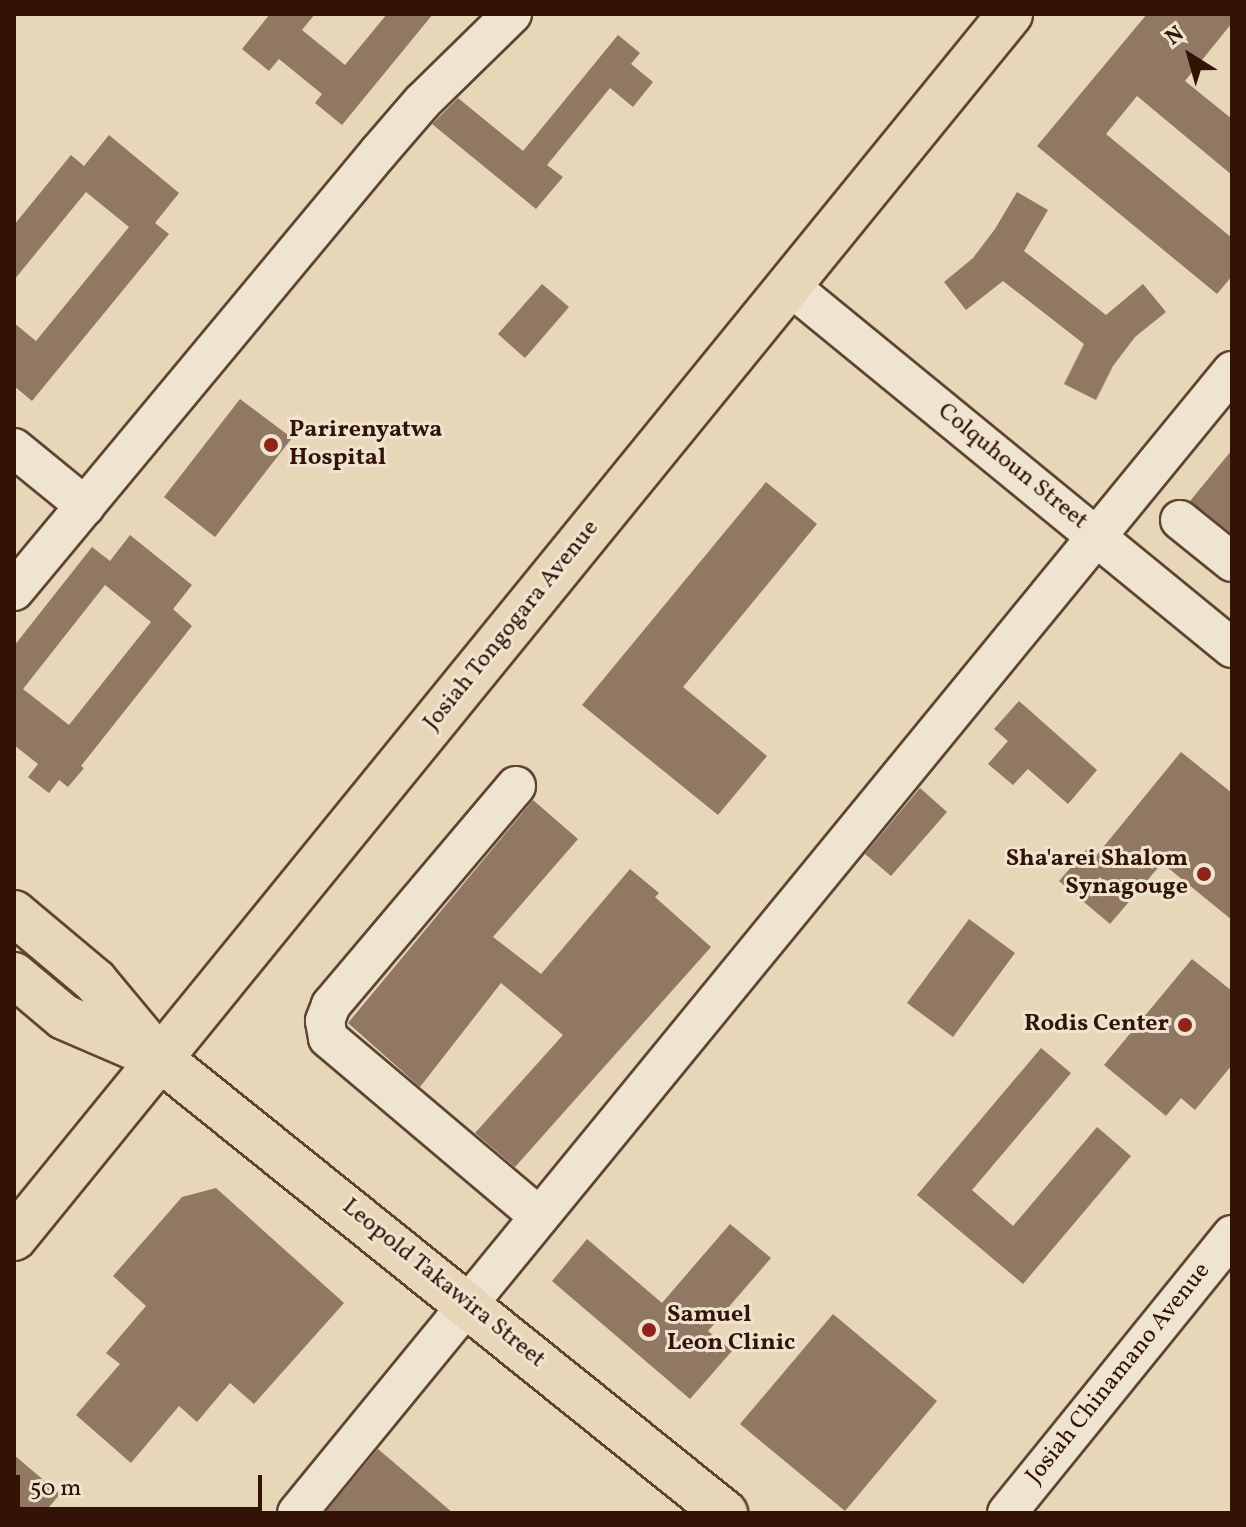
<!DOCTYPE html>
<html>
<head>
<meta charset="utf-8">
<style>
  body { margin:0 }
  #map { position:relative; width:1246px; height:1527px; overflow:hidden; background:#e7d6b7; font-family:Vollkorn,serif }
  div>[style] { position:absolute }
  .building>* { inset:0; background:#907862 }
  .roads { filter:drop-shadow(2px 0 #5f4432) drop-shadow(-2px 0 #5f4432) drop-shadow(0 2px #5f4432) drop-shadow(0 -2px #5f4432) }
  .minor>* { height:38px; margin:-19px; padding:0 19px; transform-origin:19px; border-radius:19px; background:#efe4d0 }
  .major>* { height:44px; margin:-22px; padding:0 22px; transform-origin:22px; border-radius:22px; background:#e7d6b7 }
  .dots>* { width:22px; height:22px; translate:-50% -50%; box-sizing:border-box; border:4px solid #efe4d0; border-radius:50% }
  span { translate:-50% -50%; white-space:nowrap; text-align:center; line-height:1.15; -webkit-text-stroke:6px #efe4d0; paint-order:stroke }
  .poi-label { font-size:24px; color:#321306; font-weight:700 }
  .left { translate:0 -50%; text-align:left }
  .right { translate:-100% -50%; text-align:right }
  .street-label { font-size:24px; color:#321306 }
  .frame { position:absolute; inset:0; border:16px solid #321306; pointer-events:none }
  .north { position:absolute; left:1150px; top:16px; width:80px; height:80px; -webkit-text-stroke:6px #efe4d0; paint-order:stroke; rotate:323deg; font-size:22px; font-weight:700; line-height:32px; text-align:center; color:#321306 }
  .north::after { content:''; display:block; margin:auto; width:28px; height:36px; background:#321306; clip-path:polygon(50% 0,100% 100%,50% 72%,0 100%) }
  .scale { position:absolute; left:16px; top:1475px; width:246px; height:36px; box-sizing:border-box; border:4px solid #321306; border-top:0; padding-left:10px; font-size:24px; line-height:28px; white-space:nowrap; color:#321306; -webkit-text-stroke:6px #efe4d0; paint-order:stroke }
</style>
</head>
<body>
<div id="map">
  <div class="building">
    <i style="clip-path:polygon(270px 14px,315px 14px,302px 30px,345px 65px,387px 14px,433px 14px,342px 125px,315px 103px,322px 94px,279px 59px,269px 71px,242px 49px)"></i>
    <i style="clip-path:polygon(1147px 14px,1232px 14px,1232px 23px,1185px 81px,1232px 119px,1232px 175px,1137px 96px,1106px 134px,1232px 238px,1232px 276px,1217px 294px,1037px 146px)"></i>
    <i style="clip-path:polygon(618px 35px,640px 53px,631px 64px,653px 82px,633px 107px,610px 88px,547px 165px,563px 177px,536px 209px,432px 124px,458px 98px,523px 151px)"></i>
    <i style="clip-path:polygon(109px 135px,179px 193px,155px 223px,169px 234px,32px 401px,14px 386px,14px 323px,36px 341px,129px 227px,86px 192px,14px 280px,14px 225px,71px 155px,84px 166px)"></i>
    <i style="clip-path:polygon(1017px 192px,1048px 210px,1024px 251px,1106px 315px,1143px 284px,1166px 312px,1135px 337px,1113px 366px,1096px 400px,1064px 384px,1084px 344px,1003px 281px,966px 310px,944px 282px,973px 258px,995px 229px)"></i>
    <i style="clip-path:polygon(542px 284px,569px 307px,525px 358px,498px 334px)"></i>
    <i style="clip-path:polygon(240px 399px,292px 438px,215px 537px,164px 497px)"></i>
    <i style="clip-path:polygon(1232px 450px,1232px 534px,1190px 501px)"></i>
    <i style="clip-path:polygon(766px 482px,817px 524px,683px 687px,767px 756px,718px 815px,582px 705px)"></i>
    <i style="clip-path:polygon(evenodd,130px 535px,192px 585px,173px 609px,192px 626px,81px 766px,84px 768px,68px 787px,59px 780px,49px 793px,28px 777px,38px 764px,14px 745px,14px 646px,92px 547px,110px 561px,130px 535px,105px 585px,151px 622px,69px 725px,23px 689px,105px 585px)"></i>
    <i style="clip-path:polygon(1019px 701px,1097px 770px,1068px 804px,1028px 769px,1013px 785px,988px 764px,1008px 741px,994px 729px)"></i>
    <i style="clip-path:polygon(1181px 752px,1232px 793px,1232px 920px,1162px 863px,1110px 924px,1059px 881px,1087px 849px,1096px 856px)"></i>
    <i style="clip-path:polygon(920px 788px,947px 812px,891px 876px,865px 854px)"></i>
    <i style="clip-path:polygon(533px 800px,578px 839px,493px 937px,541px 974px,630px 869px,659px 893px,655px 897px,711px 947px,515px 1167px,475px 1133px,563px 1035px,501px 983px,420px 1087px,348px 1023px)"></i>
    <i style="clip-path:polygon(969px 919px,1015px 953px,953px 1037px,907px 1003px)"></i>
    <i style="clip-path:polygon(1192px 959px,1232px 991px,1232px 1065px,1195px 1110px,1181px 1098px,1166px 1116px,1104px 1065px)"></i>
    <i style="clip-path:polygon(1041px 1048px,1071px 1073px,972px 1190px,1013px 1226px,1097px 1127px,1131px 1156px,1023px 1284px,917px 1195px)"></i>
    <i style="clip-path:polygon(216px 1188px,344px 1303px,254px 1404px,230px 1383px,197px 1422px,179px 1406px,131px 1463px,76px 1415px,120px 1364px,106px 1353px,146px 1306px,113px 1276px,182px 1197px)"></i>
    <i style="clip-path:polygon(730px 1224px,771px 1258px,708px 1331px,732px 1351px,690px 1399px,552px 1281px,587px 1239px,662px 1303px)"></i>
    <i style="clip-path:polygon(833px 1314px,937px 1401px,845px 1511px,740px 1424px)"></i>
    <i style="clip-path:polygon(378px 1449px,453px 1513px,325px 1513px)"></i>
    <i style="clip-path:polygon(14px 1455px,60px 1494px,44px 1513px,14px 1513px)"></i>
  </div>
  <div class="roads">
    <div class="minor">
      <i style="left:791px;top:287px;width:570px;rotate:39.3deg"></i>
      <i style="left:14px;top:448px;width:92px;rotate:39.2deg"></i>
      <i style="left:1180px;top:520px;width:67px;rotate:38.9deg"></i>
      <i style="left:14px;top:591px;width:570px;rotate:-50.27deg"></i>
      <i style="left:378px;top:153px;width:67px;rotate:-49.2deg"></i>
      <i style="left:422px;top:102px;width:126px;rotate:-44.4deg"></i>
      <i style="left:516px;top:786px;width:287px;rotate:130.2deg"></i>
      <i style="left:331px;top:1005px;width:17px;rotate:111deg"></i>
      <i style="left:325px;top:1021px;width:17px;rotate:80deg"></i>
      <i style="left:328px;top:1038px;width:276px;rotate:40.2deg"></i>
      <i style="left:297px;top:1513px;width:1476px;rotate:-50.69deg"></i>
      <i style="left:1007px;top:1513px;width:358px;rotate:-51deg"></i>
    </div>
    <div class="major">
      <i style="left:14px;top:913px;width:106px;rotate:40deg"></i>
      <i style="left:95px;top:981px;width:99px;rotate:50.3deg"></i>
      <i style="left:158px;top:1057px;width:728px;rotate:38.81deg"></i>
      <i style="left:14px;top:975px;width:65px;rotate:40deg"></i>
      <i style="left:64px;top:1017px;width:96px;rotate:23.4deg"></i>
      <i style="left:14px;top:1238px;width:1578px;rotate:-50.86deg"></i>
    </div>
  </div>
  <div class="dots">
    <i style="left:271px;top:445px;background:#8f2418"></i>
    <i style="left:1204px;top:874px;background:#8f2418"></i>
    <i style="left:1185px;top:1025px;background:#8f2418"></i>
    <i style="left:649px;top:1330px;background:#8f2418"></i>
  </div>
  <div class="poi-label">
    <span class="left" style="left:289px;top:445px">Parirenyatwa<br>Hospital</span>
    <span class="right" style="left:1188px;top:874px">Sha'arei Shalom<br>Synagouge</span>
    <span class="right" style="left:1169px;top:1025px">Rodis Center</span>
    <span class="left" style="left:667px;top:1330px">Samuel<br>Leon Clinic</span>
  </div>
  <div class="street-label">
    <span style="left:1012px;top:467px;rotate:39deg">Colquhoun Street</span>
    <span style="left:512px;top:626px;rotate:-51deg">Josiah Tongogara Avenue</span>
    <span style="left:443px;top:1284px;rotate:39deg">Leopold Takawira Street</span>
    <span style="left:1119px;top:1374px;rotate:-51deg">Josiah Chinamano Avenue</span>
  </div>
  <div class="frame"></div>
  <div class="north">N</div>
  <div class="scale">50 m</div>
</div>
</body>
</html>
